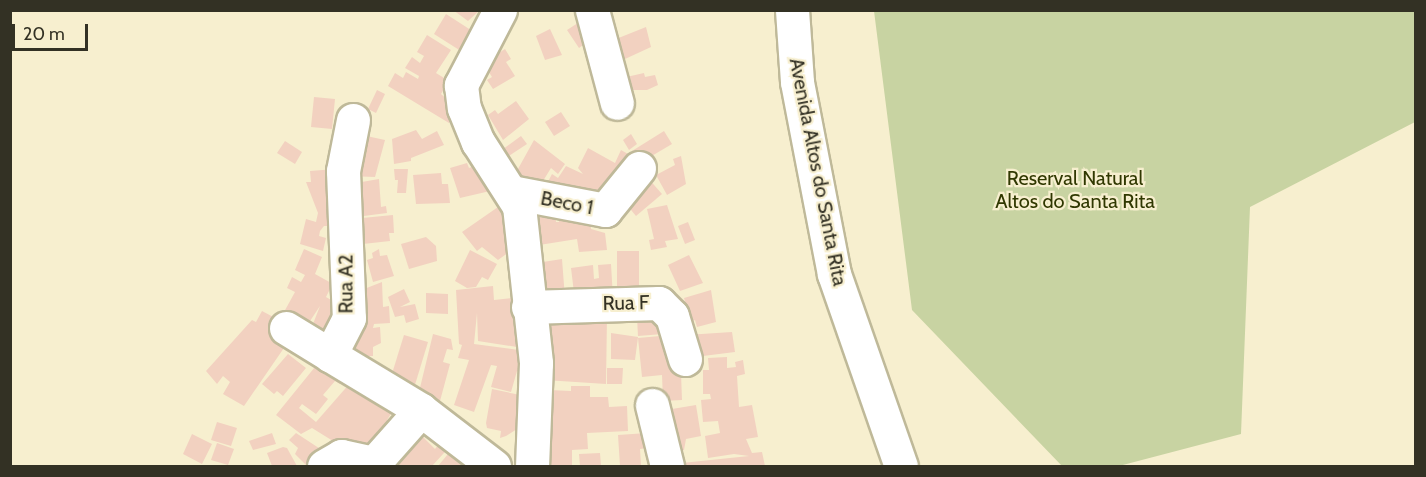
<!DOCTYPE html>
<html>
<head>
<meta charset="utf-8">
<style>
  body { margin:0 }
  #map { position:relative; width:1426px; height:477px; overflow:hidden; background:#f7efcf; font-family:Cabin,sans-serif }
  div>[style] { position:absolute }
  .green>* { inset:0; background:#c8d3a2 }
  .building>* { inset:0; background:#f2d1c0 }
  .roads { filter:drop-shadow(2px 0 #bfb999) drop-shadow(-2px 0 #bfb999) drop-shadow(0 2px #bfb999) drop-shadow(0 -2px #bfb999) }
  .minor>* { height:33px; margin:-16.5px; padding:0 16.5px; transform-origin:16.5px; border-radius:16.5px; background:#fff }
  span { translate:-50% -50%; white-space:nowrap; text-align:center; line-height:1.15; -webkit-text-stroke:4.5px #f7efcf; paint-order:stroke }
  .street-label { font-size:20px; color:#333124 }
  .park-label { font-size:20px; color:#303801 }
  .frame { position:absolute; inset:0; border:12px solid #333124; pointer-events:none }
  .scale { position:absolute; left:12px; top:24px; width:76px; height:27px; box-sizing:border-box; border:3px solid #333124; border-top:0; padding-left:8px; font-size:18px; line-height:21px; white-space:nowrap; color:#333124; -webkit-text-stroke:4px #f7efcf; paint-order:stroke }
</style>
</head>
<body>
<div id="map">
  <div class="green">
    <i style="clip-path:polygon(874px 11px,1415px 11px,1415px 122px,1250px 207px,1241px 434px,1119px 466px,1062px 466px,912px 310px)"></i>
  </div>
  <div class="building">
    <i style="clip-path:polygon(453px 10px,480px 10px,468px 21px)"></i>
    <i style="clip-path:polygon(446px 14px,477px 34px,464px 53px,434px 34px)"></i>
    <i style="clip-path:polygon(581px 21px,585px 26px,579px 31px,587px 42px,579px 48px,567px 30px)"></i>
    <i style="clip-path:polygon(646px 27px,651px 47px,612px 65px,616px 39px)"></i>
    <i style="clip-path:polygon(550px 29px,562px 55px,545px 60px,536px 36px)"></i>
    <i style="clip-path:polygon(427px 35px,451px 50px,436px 73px,449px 81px,441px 94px,457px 108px,449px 123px,388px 86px,395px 73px,403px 78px,406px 72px,418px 79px,419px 76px,405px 68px,412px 57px,420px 63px,424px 56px,417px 52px)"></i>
    <i style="clip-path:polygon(505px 49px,511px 59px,506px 62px,515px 76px,493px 89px,487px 80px,492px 77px,483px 63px)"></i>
    <i style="clip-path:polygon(644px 73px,645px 77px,655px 75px,658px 85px,647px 90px,624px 90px,622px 78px)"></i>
    <i style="clip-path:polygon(377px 90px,385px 94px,376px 113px,368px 109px)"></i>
    <i style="clip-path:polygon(314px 97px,335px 99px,332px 129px,311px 127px)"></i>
    <i style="clip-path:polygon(516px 101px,529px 119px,503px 140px,488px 115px,495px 110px,498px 114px)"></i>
    <i style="clip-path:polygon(561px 112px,570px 126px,554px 136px,545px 122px)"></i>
    <i style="clip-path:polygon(416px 130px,422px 139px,437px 131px,444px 145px,411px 158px,411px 161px,394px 164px,392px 139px)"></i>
    <i style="clip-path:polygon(664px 131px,672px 144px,650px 157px,634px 157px,632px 151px)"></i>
    <i style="clip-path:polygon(631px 134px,637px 144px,629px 150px,623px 140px)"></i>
    <i style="clip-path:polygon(362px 135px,385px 140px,375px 177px,347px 176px)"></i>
    <i style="clip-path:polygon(521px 136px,527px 144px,504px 159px,499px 152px)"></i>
    <i style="clip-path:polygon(534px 140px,565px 164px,558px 174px,551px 168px,535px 194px,513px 178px)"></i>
    <i style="clip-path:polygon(285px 141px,302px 152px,295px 164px,277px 153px)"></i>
    <i style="clip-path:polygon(588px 148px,615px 163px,621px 150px,635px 158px,595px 209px,542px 193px,552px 174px,558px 178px,566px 166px,583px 174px,578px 168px)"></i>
    <i style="clip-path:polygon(681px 156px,686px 184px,667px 195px,656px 175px,675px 165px,673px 159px)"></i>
    <i style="clip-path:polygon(467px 163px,469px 168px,482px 163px,490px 191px,460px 198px,450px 168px)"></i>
    <i style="clip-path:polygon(335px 169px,335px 226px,324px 226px,320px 231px,319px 236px,326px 238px,323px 251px,300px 244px,306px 219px,316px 222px,318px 213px,306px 182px,311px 182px,310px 171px)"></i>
    <i style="clip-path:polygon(394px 169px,408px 169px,406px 193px,397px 193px,398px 180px,395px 180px)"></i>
    <i style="clip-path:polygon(441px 173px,442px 184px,448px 184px,450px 203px,416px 204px,413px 175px)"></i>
    <i style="clip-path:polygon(647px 177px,662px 194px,636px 216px,622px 199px)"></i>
    <i style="clip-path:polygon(379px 179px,381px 207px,386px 206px,387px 213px,356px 217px,350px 184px)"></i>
    <i style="clip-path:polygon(554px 205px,556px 222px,559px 222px,559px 205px,590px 220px,591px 229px,605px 233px,607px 250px,579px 252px,577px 239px,533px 246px,526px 207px)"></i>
    <i style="clip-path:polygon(667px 205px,678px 239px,665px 241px,667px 247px,651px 250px,649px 240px,654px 239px,647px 209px)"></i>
    <i style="clip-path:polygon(498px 207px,508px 226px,503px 230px,516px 247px,498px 260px,482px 247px,477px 251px,462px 232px)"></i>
    <i style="clip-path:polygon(393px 215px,394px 233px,389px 233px,390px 241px,354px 245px,352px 219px)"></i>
    <i style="clip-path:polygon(688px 222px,695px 240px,685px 244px,678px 226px)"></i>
    <i style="clip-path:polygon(426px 237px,436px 246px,437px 261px,409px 269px,401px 244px)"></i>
    <i style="clip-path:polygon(304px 249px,322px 257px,315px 274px,333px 284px,336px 292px,330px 289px,326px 297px,345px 308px,338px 335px,311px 329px,320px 306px,308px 324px,284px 312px,295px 292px,287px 288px,292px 277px,301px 282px,305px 275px,295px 270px)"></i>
    <i style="clip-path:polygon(379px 249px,380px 256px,387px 255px,394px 276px,373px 282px,367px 260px,373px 258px,372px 253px)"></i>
    <i style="clip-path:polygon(470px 250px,497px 264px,488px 280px,482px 277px,476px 287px,467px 288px,455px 281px)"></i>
    <i style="clip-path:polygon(617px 251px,639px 251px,639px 290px,617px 291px)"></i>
    <i style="clip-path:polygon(689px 255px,703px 283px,680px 291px,668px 265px)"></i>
    <i style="clip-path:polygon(562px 259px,565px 298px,550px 303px,548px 288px,534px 290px,530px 264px)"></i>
    <i style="clip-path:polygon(611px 264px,613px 298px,575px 301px,571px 268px,593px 265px,594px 279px,599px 278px,598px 265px)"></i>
    <i style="clip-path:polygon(382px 282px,383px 307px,389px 306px,390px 323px,374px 324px,373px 328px,380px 327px,381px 343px,373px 347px,373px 356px,344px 356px,359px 291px)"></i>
    <i style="clip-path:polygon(493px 286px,494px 300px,520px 297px,517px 347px,478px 341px,477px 313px,474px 344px,526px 351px,528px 374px,517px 371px,511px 392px,491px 387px,497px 366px,491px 365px,474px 412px,454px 405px,469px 360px,458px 358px,462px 345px,459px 344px,456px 290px)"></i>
    <i style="clip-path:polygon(404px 289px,410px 302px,400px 307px,415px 304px,419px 319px,406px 323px,404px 315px,395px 317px,388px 297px)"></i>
    <i style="clip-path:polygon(711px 290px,716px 322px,697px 327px,695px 320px,691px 322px,684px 298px)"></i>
    <i style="clip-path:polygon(426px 293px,448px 294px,448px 314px,426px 313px)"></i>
    <i style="clip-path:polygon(262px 311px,279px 320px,286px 345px,244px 406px,223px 394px,230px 382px,223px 376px,217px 384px,206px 371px,252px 320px,256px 322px)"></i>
    <i style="clip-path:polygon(607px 315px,606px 384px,545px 380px,550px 319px)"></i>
    <i style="clip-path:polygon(662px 315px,663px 334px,638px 336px,637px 317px)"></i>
    <i style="clip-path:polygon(732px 332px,735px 352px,695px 357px,686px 335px)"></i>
    <i style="clip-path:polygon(611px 333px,638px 337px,635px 360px,611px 359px)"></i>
    <i style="clip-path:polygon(433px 334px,451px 339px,453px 350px,447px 349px,443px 362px,450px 364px,440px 401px,418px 396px)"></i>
    <i style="clip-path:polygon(404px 335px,428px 342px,414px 388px,390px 380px)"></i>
    <i style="clip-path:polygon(671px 335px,681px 373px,682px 400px,663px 401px,662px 375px,642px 377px,638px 338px)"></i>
    <i style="clip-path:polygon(288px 354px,306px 368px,283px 396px,277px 391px,274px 394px,262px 384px)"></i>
    <i style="clip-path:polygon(727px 357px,727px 368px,736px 367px,735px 362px,743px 360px,745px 374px,737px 376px,739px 407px,752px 405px,758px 437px,746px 439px,752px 453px,762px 452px,765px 466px,683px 466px,682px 463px,749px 456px,734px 454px,708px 458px,705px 436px,720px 433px,718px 421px,703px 422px,701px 400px,711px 399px,710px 394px,703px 394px,703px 370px,709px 370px,708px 358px)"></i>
    <i style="clip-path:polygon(319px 362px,345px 378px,340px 384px,335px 381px,323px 395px,328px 399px,316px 414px,302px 404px,299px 408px,316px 422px,351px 382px,381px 407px,384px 403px,394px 409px,387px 420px,399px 428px,370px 464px,312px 428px,301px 434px,276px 415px)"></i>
    <i style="clip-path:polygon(607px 368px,623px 368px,622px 384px,607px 384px)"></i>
    <i style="clip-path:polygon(571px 386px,590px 386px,590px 397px,608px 397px,609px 407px,627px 406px,628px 431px,587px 433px,588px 449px,572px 450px,572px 466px,543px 466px,549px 390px,571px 391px)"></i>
    <i style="clip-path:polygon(492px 389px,525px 396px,517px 429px,506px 436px,500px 438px,501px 431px,487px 428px,486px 423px)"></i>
    <i style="clip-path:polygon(696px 405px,701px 436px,686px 439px,684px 450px,672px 453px,664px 430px,676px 428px,672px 409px)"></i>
    <i style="clip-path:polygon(217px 422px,237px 428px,231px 446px,211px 440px)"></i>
    <i style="clip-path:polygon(417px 431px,435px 449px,445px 436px,455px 441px,432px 466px,396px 466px,386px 457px)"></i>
    <i style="clip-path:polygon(272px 433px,276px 444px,253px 450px,249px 441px)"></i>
    <i style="clip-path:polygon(296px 433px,328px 454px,317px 466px,307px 466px,295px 454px,298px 448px,289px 440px)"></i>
    <i style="clip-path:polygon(647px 433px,648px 448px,640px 449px,641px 466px,620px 466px,618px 435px)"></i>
    <i style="clip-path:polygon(192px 434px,212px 444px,202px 464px,183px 454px)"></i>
    <i style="clip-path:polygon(217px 443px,234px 449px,228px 465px,211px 460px)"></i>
    <i style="clip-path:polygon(283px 447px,287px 448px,297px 466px,272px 466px,267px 453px)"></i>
    <i style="clip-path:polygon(600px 453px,601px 466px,580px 466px,579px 454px)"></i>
    <i style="clip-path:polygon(448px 454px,463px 466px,438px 466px)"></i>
  </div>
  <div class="roads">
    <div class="minor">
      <i style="left:500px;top:10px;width:85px;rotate:117.5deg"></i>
      <i style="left:461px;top:85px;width:23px;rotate:83deg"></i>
      <i style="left:464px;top:108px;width:37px;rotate:68deg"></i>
      <i style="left:478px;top:142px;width:76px;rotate:57.4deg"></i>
      <i style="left:519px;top:206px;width:158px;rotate:83.8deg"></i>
      <i style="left:536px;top:363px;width:103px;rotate:92.2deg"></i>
      <i style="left:592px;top:10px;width:96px;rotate:75deg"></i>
      <i style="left:792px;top:10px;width:72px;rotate:86deg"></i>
      <i style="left:797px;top:82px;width:196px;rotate:79.1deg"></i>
      <i style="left:834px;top:274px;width:203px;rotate:70.8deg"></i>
      <i style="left:353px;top:120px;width:52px;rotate:101.1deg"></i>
      <i style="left:343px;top:171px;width:147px;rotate:87.7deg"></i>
      <i style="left:349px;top:318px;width:42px;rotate:117.2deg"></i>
      <i style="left:330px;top:355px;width:106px;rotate:31.1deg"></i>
      <i style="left:421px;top:410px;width:92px;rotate:37.5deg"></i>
      <i style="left:511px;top:192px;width:96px;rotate:10.8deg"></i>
      <i style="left:605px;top:210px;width:54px;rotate:-51deg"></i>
      <i style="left:528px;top:307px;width:131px;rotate:-1.7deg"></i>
      <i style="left:659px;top:303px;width:18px;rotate:45deg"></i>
      <i style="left:672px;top:316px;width:45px;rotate:73.2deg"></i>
      <i style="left:286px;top:328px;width:52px;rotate:31.5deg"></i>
      <i style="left:652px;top:405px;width:63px;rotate:76.2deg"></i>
      <i style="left:324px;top:466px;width:20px;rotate:-30deg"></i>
      <i style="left:341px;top:456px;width:34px;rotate:12deg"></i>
      <i style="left:374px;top:463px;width:71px;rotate:-48.4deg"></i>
    </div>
  </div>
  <div class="street-label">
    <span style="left:818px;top:172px;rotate:79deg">Avenida Altos do Santa Rita</span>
    <span style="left:567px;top:203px;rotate:11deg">Beco 1</span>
    <span style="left:346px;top:284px;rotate:-90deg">Rua A2</span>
    <span style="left:626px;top:303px;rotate:-1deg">Rua F</span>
  </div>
  <div class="park-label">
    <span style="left:1075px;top:190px">Reserval Natural<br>Altos do Santa Rita</span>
  </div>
  <div class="frame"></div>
  <div class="scale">20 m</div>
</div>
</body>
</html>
